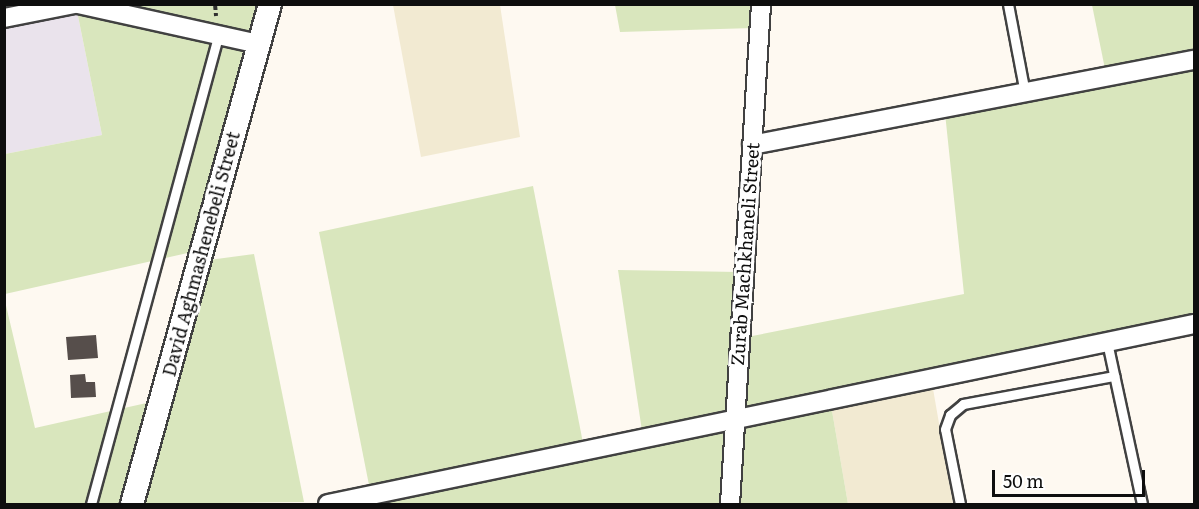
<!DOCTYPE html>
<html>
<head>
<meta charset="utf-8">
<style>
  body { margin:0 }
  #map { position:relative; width:1199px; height:509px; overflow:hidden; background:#fef9f1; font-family:Literata,serif }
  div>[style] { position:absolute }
  .industrial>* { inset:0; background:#eae3ec }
  .farmland>* { inset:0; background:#f2ead2 }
  .green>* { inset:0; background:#d9e6bd }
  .building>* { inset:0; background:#564e4b }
  .path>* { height:4px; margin-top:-2px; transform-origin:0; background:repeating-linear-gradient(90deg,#303030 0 6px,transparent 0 9px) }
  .roads { filter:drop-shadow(2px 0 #414141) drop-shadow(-2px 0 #414141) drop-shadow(0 2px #414141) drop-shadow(0 -2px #414141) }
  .service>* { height:9px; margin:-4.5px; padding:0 4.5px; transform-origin:4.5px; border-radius:4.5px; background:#fff }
  .minor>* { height:18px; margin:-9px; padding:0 9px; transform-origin:9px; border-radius:9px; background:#fff }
  .tertiary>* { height:22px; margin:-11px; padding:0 11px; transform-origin:11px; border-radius:11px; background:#fff }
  span { translate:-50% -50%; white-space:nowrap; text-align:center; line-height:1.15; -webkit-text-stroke:6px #fff; paint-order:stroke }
  .street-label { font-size:18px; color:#0e0e0e }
  .frame { position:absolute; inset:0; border:6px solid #0e0e0e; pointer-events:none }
  .scale { position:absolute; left:992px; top:470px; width:153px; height:27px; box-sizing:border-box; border:3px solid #0e0e0e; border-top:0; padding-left:8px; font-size:18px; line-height:21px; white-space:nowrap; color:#0e0e0e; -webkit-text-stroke:4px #fff; paint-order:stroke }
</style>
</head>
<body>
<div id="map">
  <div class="industrial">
    <i style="clip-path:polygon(77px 11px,102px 135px,5px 154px,5px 24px)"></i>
  </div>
  <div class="farmland">
    <i style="clip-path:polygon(393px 5px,500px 5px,520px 137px,421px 157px)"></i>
    <i style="clip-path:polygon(932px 383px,953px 504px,848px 504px,831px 405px)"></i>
  </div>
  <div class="green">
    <i style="clip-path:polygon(114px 5px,257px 5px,249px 34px)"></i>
    <i style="clip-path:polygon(615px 5px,754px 5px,753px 28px,620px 32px)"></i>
    <i style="clip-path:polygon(1092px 5px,1194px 5px,1194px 53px,1105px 69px)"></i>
    <i style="clip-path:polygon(77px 11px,246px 47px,192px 252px,5px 294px,5px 154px,102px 135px)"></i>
    <i style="clip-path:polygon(1194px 65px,1194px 315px,743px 408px,747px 337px,964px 294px,945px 113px)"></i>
    <i style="clip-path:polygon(533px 186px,583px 443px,370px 490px,319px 232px)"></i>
    <i style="clip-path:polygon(254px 254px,304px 502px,142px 504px,209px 260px)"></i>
    <i style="clip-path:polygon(618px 270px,739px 272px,729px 413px,642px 431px)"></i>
    <i style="clip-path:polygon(4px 297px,35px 428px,151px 402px,125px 504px,5px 504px)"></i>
    <i style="clip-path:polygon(831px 405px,848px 504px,736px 504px,741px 426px)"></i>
    <i style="clip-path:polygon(726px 429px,722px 504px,376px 504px)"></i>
  </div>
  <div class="building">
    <i style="clip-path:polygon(96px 335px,98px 358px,68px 360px,66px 337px)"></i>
    <i style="clip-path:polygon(85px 374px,86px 382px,95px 382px,96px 397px,71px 398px,70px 375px)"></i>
  </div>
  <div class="path">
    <i style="left:215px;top:4px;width:12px;rotate:85deg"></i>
  </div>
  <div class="roads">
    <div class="service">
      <i style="left:1008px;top:4px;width:91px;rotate:79.2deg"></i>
      <i style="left:1107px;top:342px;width:166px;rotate:77.8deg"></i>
      <i style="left:91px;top:504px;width:486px;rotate:-74.8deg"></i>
      <i style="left:960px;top:504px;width:76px;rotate:-101.3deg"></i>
      <i style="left:945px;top:429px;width:15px;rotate:-70deg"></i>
      <i style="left:950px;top:415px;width:17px;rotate:-40deg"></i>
      <i style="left:963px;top:404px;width:154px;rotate:-10.5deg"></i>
    </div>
    <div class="minor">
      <i style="left:78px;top:4px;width:185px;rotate:12.5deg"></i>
      <i style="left:4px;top:18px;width:72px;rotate:-11.2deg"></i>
      <i style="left:752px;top:145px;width:450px;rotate:-10.9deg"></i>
      <i style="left:328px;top:504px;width:885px;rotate:-11.74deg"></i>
      <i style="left:730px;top:504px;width:501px;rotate:-86.45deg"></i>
    </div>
    <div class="tertiary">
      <i style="left:132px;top:504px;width:519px;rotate:-74.57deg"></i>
    </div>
  </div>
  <div class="street-label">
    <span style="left:201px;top:254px;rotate:-75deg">David Aghmashenebeli Street</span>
    <span style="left:745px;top:254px;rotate:-86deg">Zurab Machkhaneli Street</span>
  </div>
  <div class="frame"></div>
  <div class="scale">50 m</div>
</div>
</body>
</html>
